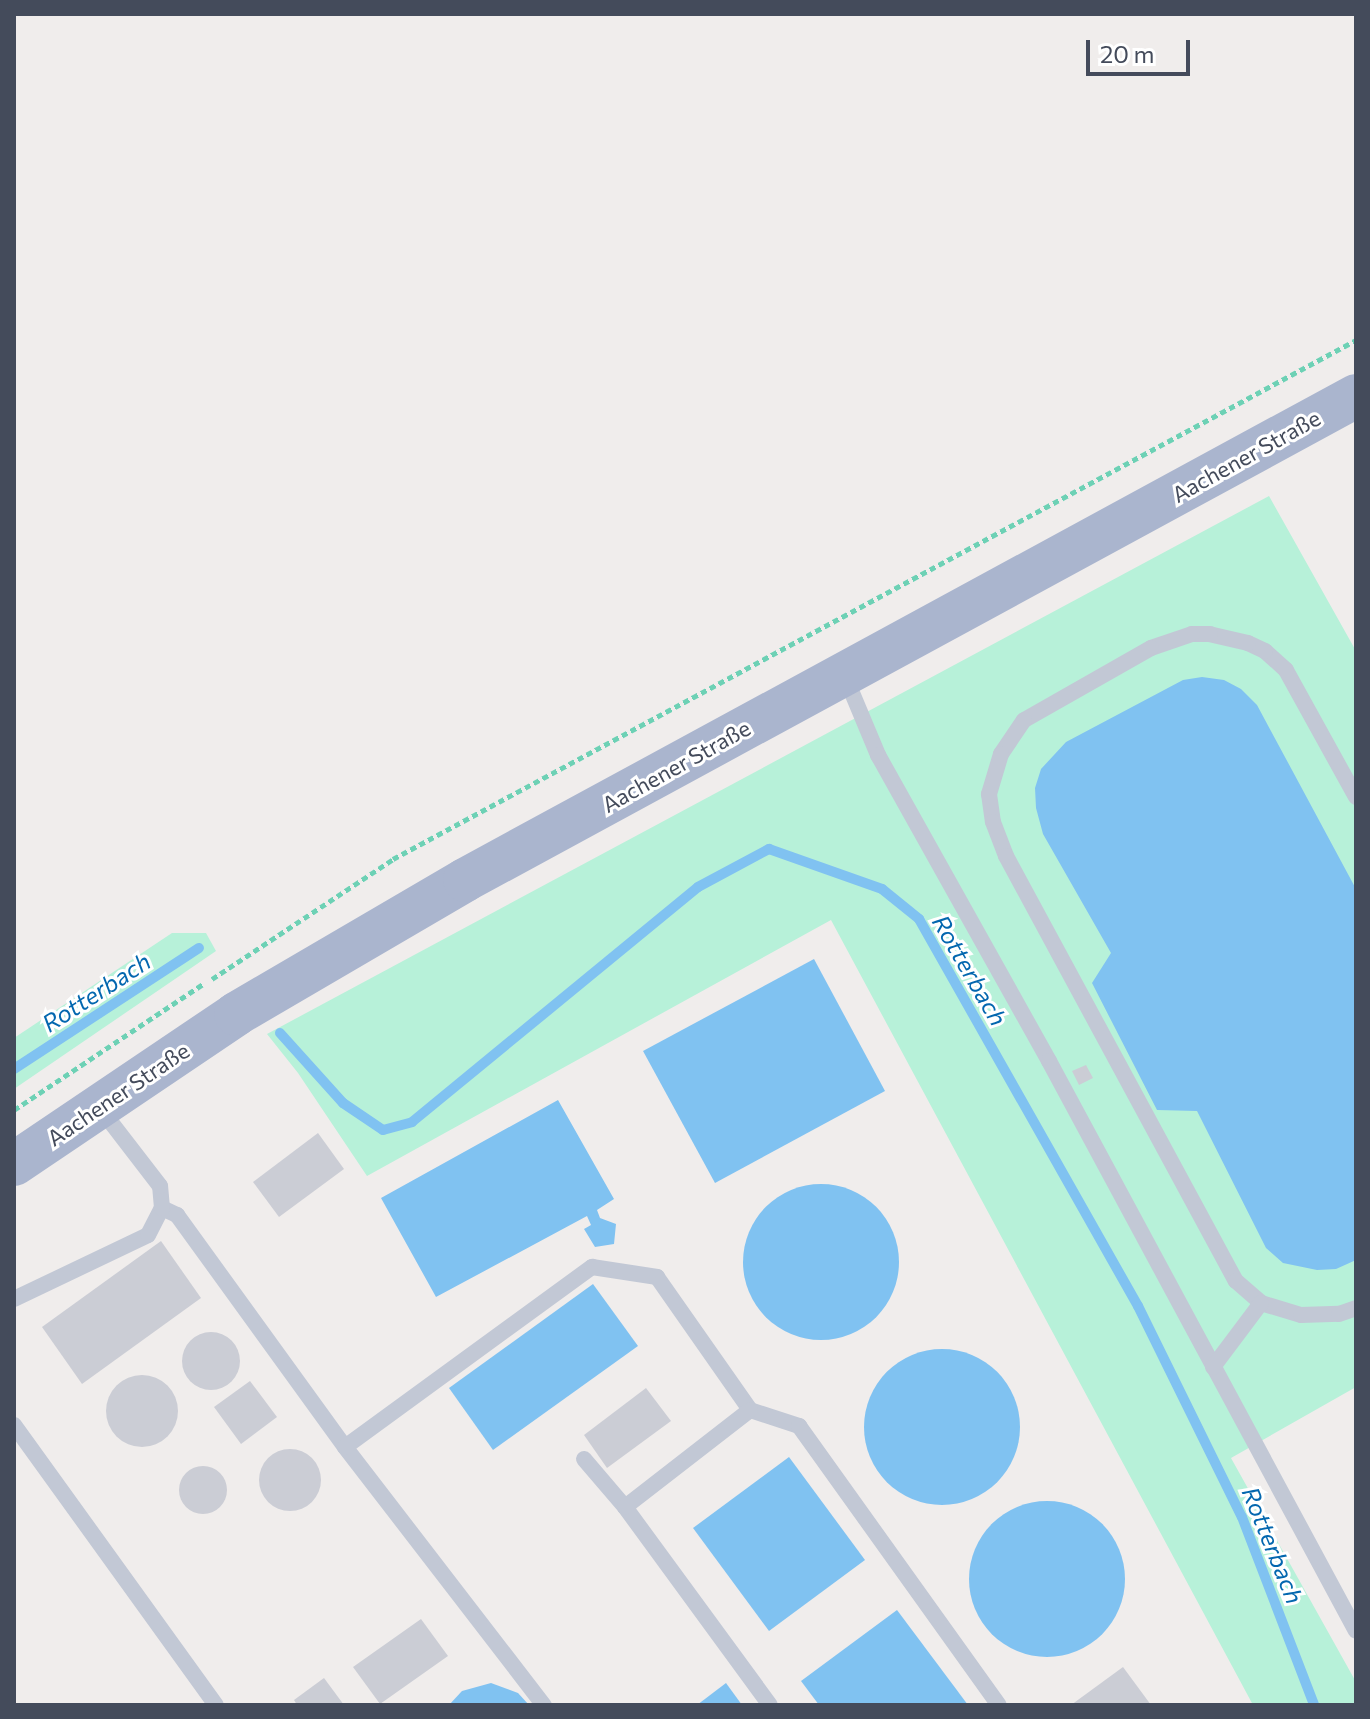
<!DOCTYPE html>
<html>
<head>
<meta charset="utf-8">
<style>
  body { margin:0 }
  #map { position:relative; width:1370px; height:1719px; overflow:hidden; background:#f0edec; font-family:Commissioner,sans-serif }
  div>[style] { position:absolute }
  .green>* { inset:0; background:#b7f1d9 }
  .water>* { inset:0; background:#80c2f1 }
  .round { border-radius:50% }
  .stream>* { height:10px; margin:-5px; padding:0 5px; transform-origin:5px; border-radius:5px; background:#80c2f1 }
  .building>* { inset:0; background:#cbcdd5 }
  .path>* { height:5px; margin-top:-2.5px; transform-origin:0; background:repeating-linear-gradient(90deg,#6dd1b5 0 6px,transparent 0 10px) }
  .service>* { height:16px; margin:-8px; padding:0 8px; transform-origin:8px; border-radius:8px; background:#c2c8d5 }
  .primary>* { height:44px; margin:-22px; padding:0 22px; transform-origin:22px; border-radius:22px; background:#aab5ce }
  span { translate:-50% -50%; white-space:nowrap; text-align:center; line-height:1.15; -webkit-text-stroke:6px #fff; paint-order:stroke }
  .street-label { font-size:22px; color:#444b5b }
  .water-label { font-size:24px; color:#0367af; font-style:italic }
  .frame { position:absolute; inset:0; border:16px solid #444b5b; pointer-events:none }
  .scale { position:absolute; left:1086px; top:40px; width:104px; height:36px; box-sizing:border-box; border:4px solid #444b5b; border-top:0; padding-left:10px; font-size:24px; line-height:28px; white-space:nowrap; color:#444b5b; -webkit-text-stroke:6px #fff; paint-order:stroke }
</style>
</head>
<body>
<div id="map">
  <div class="green">
    <i style="clip-path:polygon(1269px 496px,1356px 651px,1356px 1387px,1231px 1458px,1356px 1682px,1356px 1705px,1253px 1705px,831px 920px,367px 1176px,298px 1073px,267px 1034px)"></i>
    <i style="clip-path:polygon(172px 933px,206px 933px,216px 951px,14px 1089px,14px 1038px)"></i>
  </div>
  <div class="water">
    <i style="clip-path:polygon(1202px 677px,1224px 680px,1241px 689px,1257px 705px,1356px 889px,1356px 1260px,1336px 1269px,1317px 1270px,1283px 1263px,1266px 1248px,1197px 1111px,1157px 1110px,1092px 983px,1111px 953px,1043px 834px,1036px 808px,1035px 788px,1041px 769px,1066px 742px,1183px 680px)"></i>
    <i style="clip-path:polygon(814px 959px,885px 1091px,715px 1183px,643px 1051px)"></i>
    <i style="clip-path:polygon(558px 1100px,614px 1199px,597px 1210px,600px 1218px,616px 1224px,614px 1244px,595px 1247px,584px 1229px,591px 1225px,587px 1216px,436px 1297px,381px 1198px)"></i>
    <i class="round" style="left:743px;top:1184px;width:156px;height:156px"></i>
    <i style="clip-path:polygon(593px 1284px,638px 1346px,493px 1450px,449px 1388px)"></i>
    <i class="round" style="left:864px;top:1349px;width:156px;height:156px"></i>
    <i style="clip-path:polygon(789px 1457px,865px 1560px,769px 1631px,693px 1528px)"></i>
    <i class="round" style="left:969px;top:1501px;width:156px;height:156px"></i>
    <i style="clip-path:polygon(897px 1610px,968px 1705px,819px 1705px,801px 1681px)"></i>
    <i style="clip-path:polygon(491px 1683px,518px 1693px,529px 1705px,449px 1705px,462px 1691px)"></i>
    <i style="clip-path:polygon(726px 1683px,742px 1705px,697px 1705px)"></i>
  </div>
  <div class="stream">
    <i style="left:280px;top:1033px;width:94px;rotate:48deg"></i>
    <i style="left:343px;top:1103px;width:48px;rotate:34deg"></i>
    <i style="left:383px;top:1130px;width:30px;rotate:-15deg"></i>
    <i style="left:412px;top:1122px;width:370px;rotate:-39.4deg"></i>
    <i style="left:698px;top:887px;width:81px;rotate:-28.2deg"></i>
    <i style="left:769px;top:849px;width:120px;rotate:19.5deg"></i>
    <i style="left:882px;top:889px;width:48px;rotate:39deg"></i>
    <i style="left:919px;top:919px;width:445px;rotate:60.5deg"></i>
    <i style="left:1138px;top:1306px;width:235px;rotate:63.8deg"></i>
    <i style="left:1242px;top:1517px;width:201px;rotate:69deg"></i>
    <i style="left:14px;top:1069px;width:221px;rotate:-33.2deg"></i>
  </div>
  <div class="building">
    <i style="clip-path:polygon(1086px 1065px,1093px 1078px,1079px 1085px,1072px 1071px)"></i>
    <i style="clip-path:polygon(318px 1133px,344px 1169px,279px 1217px,253px 1182px)"></i>
    <i style="clip-path:polygon(161px 1241px,201px 1298px,82px 1384px,42px 1327px)"></i>
    <i class="round" style="left:182px;top:1332px;width:58px;height:58px"></i>
    <i class="round" style="left:106px;top:1375px;width:72px;height:72px"></i>
    <i style="clip-path:polygon(250px 1381px,277px 1417px,241px 1444px,214px 1407px)"></i>
    <i style="clip-path:polygon(646px 1388px,671px 1421px,607px 1468px,584px 1435px)"></i>
    <i class="round" style="left:259px;top:1449px;width:62px;height:62px"></i>
    <i class="round" style="left:179px;top:1466px;width:48px;height:48px"></i>
    <i style="clip-path:polygon(421px 1619px,448px 1656px,380px 1704px,353px 1667px)"></i>
    <i style="clip-path:polygon(1123px 1667px,1151px 1705px,1071px 1705px)"></i>
    <i style="clip-path:polygon(324px 1678px,344px 1705px,297px 1705px,294px 1700px)"></i>
  </div>
  <div class="path">
    <i style="left:212px;top:979px;width:217px;rotate:-33.5deg"></i>
    <i style="left:393px;top:859px;width:1094px;rotate:-28.32deg"></i>
    <i style="left:14px;top:1110px;width:227px;rotate:-33.7deg"></i>
  </div>
  <div class="service">
    <i style="left:845px;top:676px;width:86px;rotate:67.3deg"></i>
    <i style="left:878px;top:755px;width:351px;rotate:60.8deg"></i>
    <i style="left:1049px;top:1061px;width:647px;rotate:61.69deg"></i>
    <i style="left:1356px;top:797px;width:145px;rotate:-118.9deg"></i>
    <i style="left:1286px;top:670px;width:28px;rotate:-138deg"></i>
    <i style="left:1265px;top:651px;width:19px;rotate:-155deg"></i>
    <i style="left:1248px;top:643px;width:39px;rotate:-167deg"></i>
    <i style="left:1210px;top:634px;width:18px;rotate:180deg"></i>
    <i style="left:1192px;top:634px;width:43px;rotate:161.1deg"></i>
    <i style="left:1151px;top:648px;width:146px;rotate:150.4deg"></i>
    <i style="left:1024px;top:720px;width:41px;rotate:124.1deg"></i>
    <i style="left:1001px;top:754px;width:42px;rotate:106.7deg"></i>
    <i style="left:989px;top:794px;width:28px;rotate:82deg"></i>
    <i style="left:993px;top:822px;width:36px;rotate:69deg"></i>
    <i style="left:1006px;top:856px;width:483px;rotate:61.6deg"></i>
    <i style="left:1236px;top:1281px;width:33px;rotate:41deg"></i>
    <i style="left:1261px;top:1303px;width:42px;rotate:16.7deg"></i>
    <i style="left:1301px;top:1315px;width:38px;rotate:-2deg"></i>
    <i style="left:1339px;top:1314px;width:18px;rotate:-19deg"></i>
    <i style="left:162px;top:1208px;width:17px;rotate:25deg"></i>
    <i style="left:177px;top:1215px;width:286px;rotate:54.1deg"></i>
    <i style="left:345px;top:1447px;width:326px;rotate:52.4deg"></i>
    <i style="left:14px;top:1299px;width:148px;rotate:-25.5deg"></i>
    <i style="left:148px;top:1235px;width:30px;rotate:-63deg"></i>
    <i style="left:162px;top:1208px;width:22px;rotate:-95deg"></i>
    <i style="left:160px;top:1186px;width:98px;rotate:-127.6deg"></i>
    <i style="left:1213px;top:1367px;width:80px;rotate:-53.1deg"></i>
    <i style="left:14px;top:1425px;width:345px;rotate:54.2deg"></i>
    <i style="left:345px;top:1447px;width:306px;rotate:-36.1deg"></i>
    <i style="left:592px;top:1267px;width:66px;rotate:8.7deg"></i>
    <i style="left:657px;top:1277px;width:162px;rotate:55deg"></i>
    <i style="left:750px;top:1410px;width:52px;rotate:18.1deg"></i>
    <i style="left:799px;top:1426px;width:343px;rotate:54.4deg"></i>
    <i style="left:584px;top:1459px;width:63px;rotate:49.5deg"></i>
    <i style="left:625px;top:1507px;width:245px;rotate:53.8deg"></i>
    <i style="left:625px;top:1507px;width:158px;rotate:-37.8deg"></i>
  </div>
  <div class="primary">
    <i style="left:14px;top:1164px;width:268px;rotate:-34deg"></i>
    <i style="left:236px;top:1014px;width:265px;rotate:-30.3deg"></i>
    <i style="left:465px;top:880px;width:1014px;rotate:-28.51deg"></i>
  </div>
  <div class="street-label">
    <span style="left:1246px;top:456px;rotate:-29deg">Aachener Straße</span>
    <span style="left:676px;top:766px;rotate:-29deg">Aachener Straße</span>
    <span style="left:118px;top:1094px;rotate:-34deg">Aachener Straße</span>
  </div>
  <div class="water-label">
    <span style="left:970px;top:970px;rotate:60deg">Rotterbach</span>
    <span style="left:96px;top:992px;rotate:-33deg">Rotterbach</span>
    <span style="left:1273px;top:1545px;rotate:68deg">Rotterbach</span>
  </div>
  <div class="frame"></div>
  <div class="scale">20 m</div>
</div>
</body>
</html>
